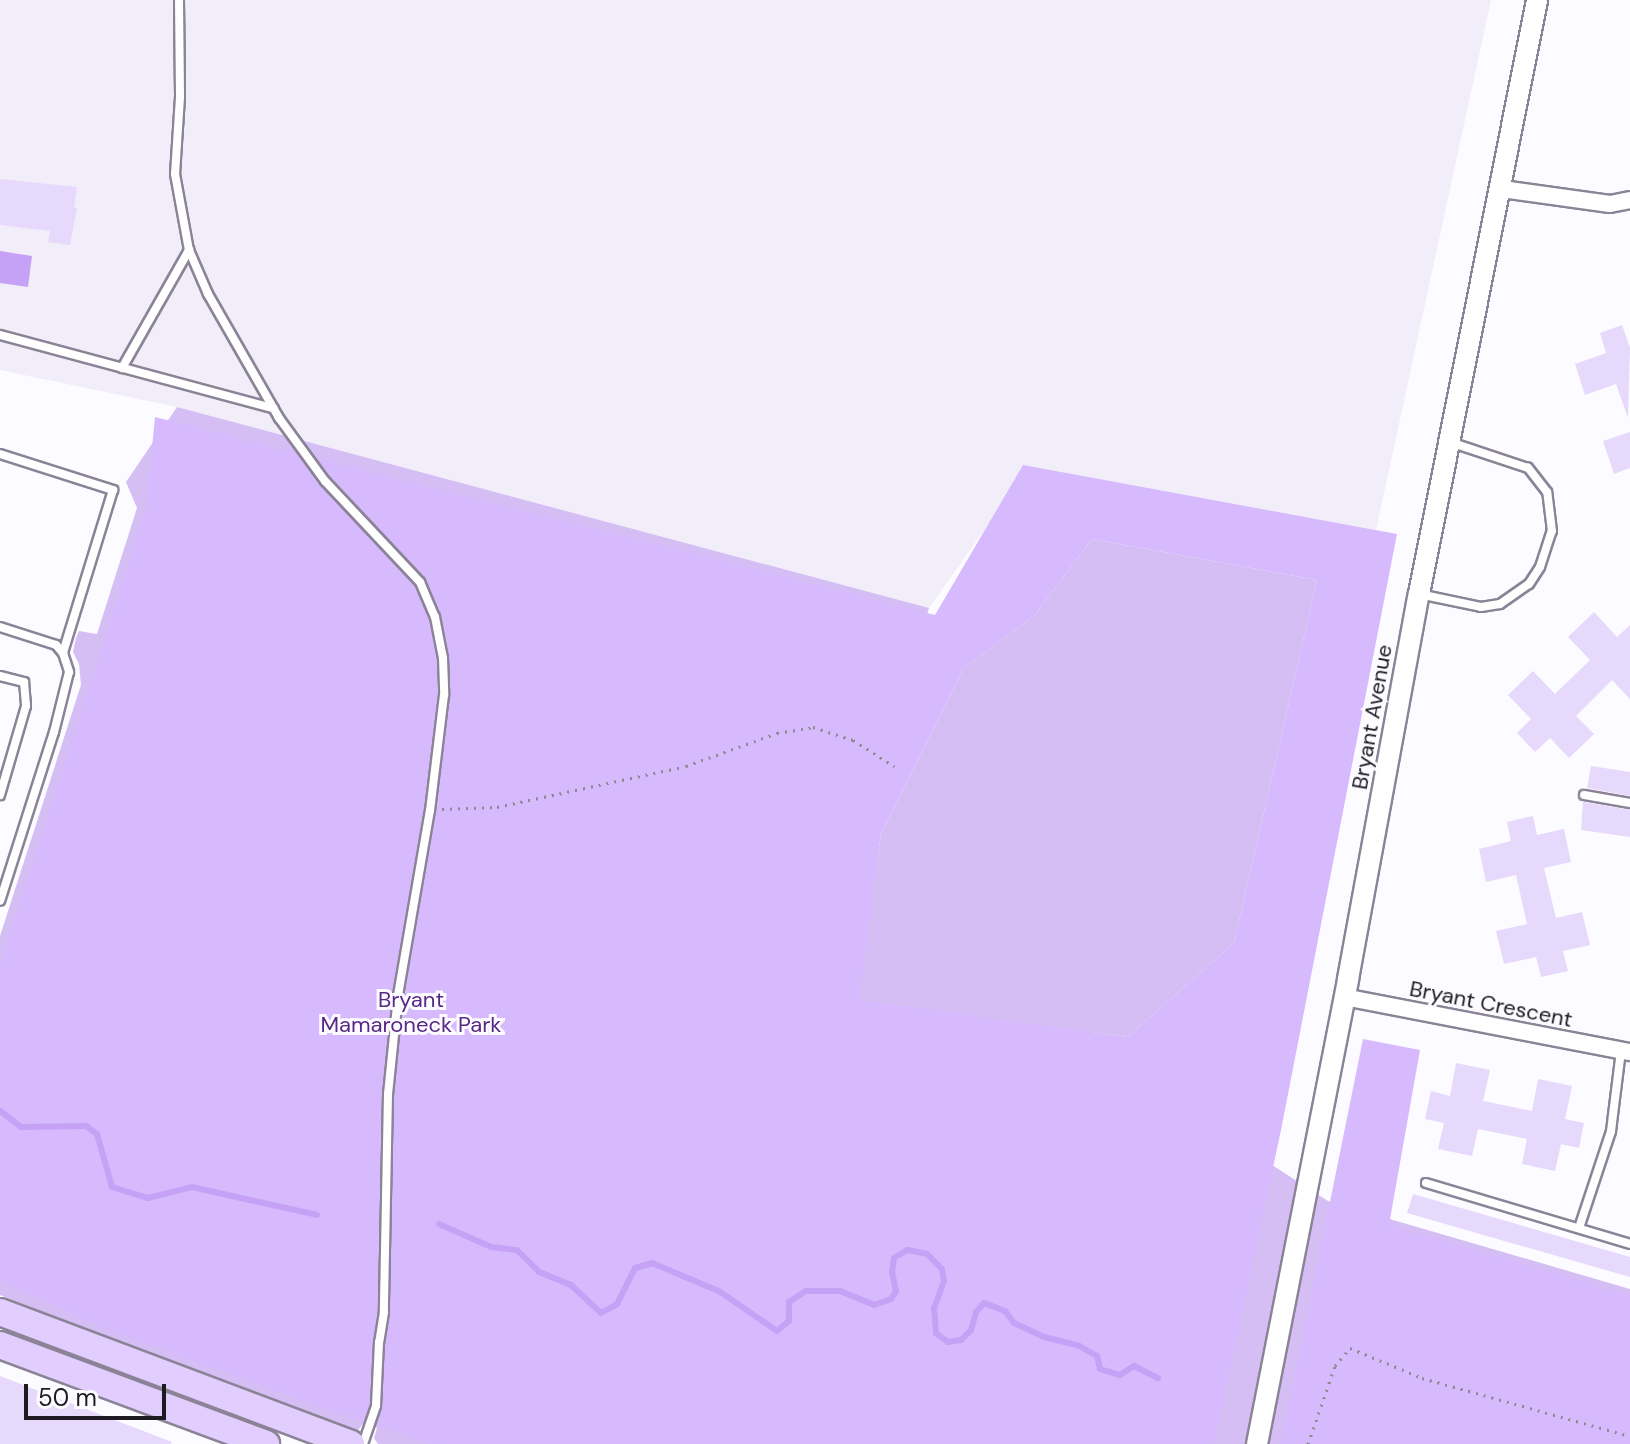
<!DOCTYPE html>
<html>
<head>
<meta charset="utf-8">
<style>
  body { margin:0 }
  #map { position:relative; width:1630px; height:1444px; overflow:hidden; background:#fcfbff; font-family:"DM Sans",sans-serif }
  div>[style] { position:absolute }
  .built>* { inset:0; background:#f2eef9 }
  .green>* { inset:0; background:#d4bef4 }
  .forest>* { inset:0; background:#d6bafd }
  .water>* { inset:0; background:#c5a2f5 }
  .stream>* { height:6px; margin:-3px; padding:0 3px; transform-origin:3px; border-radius:3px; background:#c5a2f5 }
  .building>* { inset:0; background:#e6d9fb }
  .path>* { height:3px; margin-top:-1.5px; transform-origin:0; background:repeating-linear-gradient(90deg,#8d8b91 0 2px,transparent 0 8px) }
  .roads { filter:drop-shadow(2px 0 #8b8396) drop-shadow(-2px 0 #8b8396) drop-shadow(0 2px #8b8396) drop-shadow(0 -2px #8b8396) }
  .service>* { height:8px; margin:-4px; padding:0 4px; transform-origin:4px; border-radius:4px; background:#fff }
  .minor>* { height:16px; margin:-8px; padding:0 8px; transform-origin:8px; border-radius:8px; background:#fff }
  .tertiary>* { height:20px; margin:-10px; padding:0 10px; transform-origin:10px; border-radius:10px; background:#fff }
  .primary>* { height:26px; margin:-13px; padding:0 13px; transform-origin:13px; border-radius:13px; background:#e1cdfe }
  span { translate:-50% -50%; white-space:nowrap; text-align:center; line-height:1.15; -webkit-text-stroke:6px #fcfbff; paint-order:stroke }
  .street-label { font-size:22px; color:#1d1a21 }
  .park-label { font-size:22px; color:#572885 }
  .scale { position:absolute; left:24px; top:1384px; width:142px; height:36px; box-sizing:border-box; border:4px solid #1d1a21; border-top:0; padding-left:10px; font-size:24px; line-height:28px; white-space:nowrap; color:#1d1a21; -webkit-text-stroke:6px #fcfbff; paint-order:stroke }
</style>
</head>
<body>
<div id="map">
  <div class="built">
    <i style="clip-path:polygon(0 0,1491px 0,1376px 530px,1028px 468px,929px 608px,177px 407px,0 370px)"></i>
  </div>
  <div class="green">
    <i style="clip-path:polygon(177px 407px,929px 608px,819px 978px,859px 990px,881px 833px,963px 669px,1034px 616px,1092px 539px,1317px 580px,1234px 943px,1128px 1037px,930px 1011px,1120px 1067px,1328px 1201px,1630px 1289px,1630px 1444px,378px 1444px,374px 1438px,377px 1428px,365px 1421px,356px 1433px,348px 1432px,0 1295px,0 936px,81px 685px,79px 664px,73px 652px,76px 638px,79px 631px,97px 634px,137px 508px,126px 482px)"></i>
  </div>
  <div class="forest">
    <i style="clip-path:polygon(evenodd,155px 417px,935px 615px,1023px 465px,1397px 534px,1281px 1130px,1214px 1444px,433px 1444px,348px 1417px,99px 1326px,0 1280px,0 965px,146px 509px,155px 417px,1092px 539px,1317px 580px,1234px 943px,1128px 1037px,859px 1000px,881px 833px,963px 669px,1034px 616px,1092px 539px)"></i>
    <i style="clip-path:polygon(1363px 1039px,1420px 1050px,1389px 1225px,1630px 1295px,1630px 1444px,1281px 1444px)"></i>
  </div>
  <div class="water">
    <i style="clip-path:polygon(0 251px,32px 256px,28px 287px,0 283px)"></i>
  </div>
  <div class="stream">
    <i style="left:0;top:1111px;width:26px;rotate:37deg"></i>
    <i style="left:21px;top:1127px;width:65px;rotate:-0.9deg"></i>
    <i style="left:86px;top:1126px;width:14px;rotate:36deg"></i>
    <i style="left:97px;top:1134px;width:55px;rotate:74.2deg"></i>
    <i style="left:112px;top:1187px;width:38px;rotate:17deg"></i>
    <i style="left:148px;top:1198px;width:45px;rotate:-14deg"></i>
    <i style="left:192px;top:1187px;width:128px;rotate:12.6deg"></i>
    <i style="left:439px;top:1224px;width:57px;rotate:23.9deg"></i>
    <i style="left:491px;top:1247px;width:26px;rotate:7deg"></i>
    <i style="left:517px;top:1250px;width:31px;rotate:45deg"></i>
    <i style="left:539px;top:1272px;width:35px;rotate:22deg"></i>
    <i style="left:571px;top:1285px;width:41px;rotate:43deg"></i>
    <i style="left:601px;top:1313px;width:18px;rotate:-29deg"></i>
    <i style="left:617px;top:1304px;width:40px;rotate:-63.4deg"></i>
    <i style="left:635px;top:1268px;width:18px;rotate:-16deg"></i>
    <i style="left:652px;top:1263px;width:73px;rotate:22.7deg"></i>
    <i style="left:719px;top:1291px;width:70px;rotate:34.6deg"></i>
    <i style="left:777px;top:1331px;width:16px;rotate:-40deg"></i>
    <i style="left:789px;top:1321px;width:19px;rotate:-90deg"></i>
    <i style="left:789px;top:1302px;width:20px;rotate:-33deg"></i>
    <i style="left:806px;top:1291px;width:34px"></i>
    <i style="left:840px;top:1291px;width:37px;rotate:22deg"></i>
    <i style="left:874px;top:1305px;width:18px;rotate:-19deg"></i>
    <i style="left:891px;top:1299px;width:9px;rotate:-58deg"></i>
    <i style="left:896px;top:1291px;width:19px;rotate:-102deg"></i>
    <i style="left:892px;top:1272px;width:14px;rotate:-82deg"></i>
    <i style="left:894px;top:1258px;width:15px;rotate:-32deg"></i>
    <i style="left:907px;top:1250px;width:20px;rotate:11deg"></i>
    <i style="left:927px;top:1254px;width:21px;rotate:45deg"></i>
    <i style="left:942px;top:1269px;width:12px;rotate:81deg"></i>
    <i style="left:944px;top:1281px;width:29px;rotate:110deg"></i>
    <i style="left:934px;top:1308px;width:25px;rotate:85deg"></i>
    <i style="left:936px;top:1333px;width:15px;rotate:37deg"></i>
    <i style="left:948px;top:1342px;width:13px;rotate:-9deg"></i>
    <i style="left:961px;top:1340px;width:14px;rotate:-45deg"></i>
    <i style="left:971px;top:1330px;width:19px;rotate:-74deg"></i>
    <i style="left:976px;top:1312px;width:12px;rotate:-48deg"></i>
    <i style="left:984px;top:1303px;width:22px;rotate:21deg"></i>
    <i style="left:1005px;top:1311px;width:15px;rotate:53deg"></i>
    <i style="left:1014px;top:1323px;width:33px;rotate:25deg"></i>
    <i style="left:1044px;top:1337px;width:36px;rotate:14deg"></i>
    <i style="left:1079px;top:1346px;width:21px;rotate:29deg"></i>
    <i style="left:1097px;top:1356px;width:13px;rotate:77deg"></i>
    <i style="left:1100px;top:1369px;width:21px;rotate:17deg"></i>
    <i style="left:1120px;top:1375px;width:17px;rotate:-33deg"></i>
    <i style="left:1134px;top:1366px;width:27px;rotate:27deg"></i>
  </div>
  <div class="building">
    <i style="clip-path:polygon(0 179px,77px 187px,74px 208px,77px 208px,70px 245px,48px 242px,50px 231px,0 225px)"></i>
    <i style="clip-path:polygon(1622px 325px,1630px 348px,1628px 418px,1616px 384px,1585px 395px,1575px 364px,1606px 353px,1600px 333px)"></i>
    <i style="clip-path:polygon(1630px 432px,1630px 468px,1614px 474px,1603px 441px)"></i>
    <i style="clip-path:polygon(1594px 612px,1617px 637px,1630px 625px,1630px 699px,1612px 680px,1576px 716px,1594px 734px,1569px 758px,1550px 738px,1535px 752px,1517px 733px,1531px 719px,1508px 695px,1533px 671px,1555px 694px,1590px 660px,1568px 637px)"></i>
    <i style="clip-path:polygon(1591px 766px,1630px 772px,1630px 796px,1587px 788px)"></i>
    <i style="clip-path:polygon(1583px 802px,1630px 810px,1630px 837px,1581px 830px)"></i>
    <i style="clip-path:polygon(1533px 816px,1537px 835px,1564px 829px,1571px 862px,1544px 868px,1556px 918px,1582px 912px,1590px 945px,1563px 951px,1568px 971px,1541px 977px,1536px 957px,1504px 964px,1496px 931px,1527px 924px,1516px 875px,1486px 882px,1479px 849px,1511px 841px,1507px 822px)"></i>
    <i style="clip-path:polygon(1456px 1063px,1490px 1070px,1483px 1101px,1532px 1111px,1538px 1079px,1572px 1086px,1565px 1119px,1584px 1123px,1579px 1148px,1561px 1144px,1555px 1171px,1522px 1164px,1527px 1139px,1478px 1129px,1472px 1156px,1438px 1149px,1444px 1123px,1425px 1119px,1431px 1091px,1450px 1096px)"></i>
    <i style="clip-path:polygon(1413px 1194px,1630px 1257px,1630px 1277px,1407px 1213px)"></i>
    <i style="clip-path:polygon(0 1376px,172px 1442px,171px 1444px,0 1444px)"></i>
  </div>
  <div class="path">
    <i style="left:442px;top:809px;width:55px;rotate:-2.1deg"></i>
    <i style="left:497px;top:807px;width:193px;rotate:-12.2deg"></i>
    <i style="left:686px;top:766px;width:97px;rotate:-19.9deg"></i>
    <i style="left:777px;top:733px;width:36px;rotate:-9deg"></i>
    <i style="left:813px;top:727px;width:42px;rotate:18deg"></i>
    <i style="left:853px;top:740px;width:49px;rotate:32.4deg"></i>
    <i style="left:1308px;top:1444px;width:83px;rotate:-70.9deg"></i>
    <i style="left:1335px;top:1366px;width:23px;rotate:-50deg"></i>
    <i style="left:1350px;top:1348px;width:78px;rotate:22.6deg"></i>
    <i style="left:1422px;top:1378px;width:216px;rotate:15.6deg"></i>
  </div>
  <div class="roads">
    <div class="service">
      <i style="left:179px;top:0;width:97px;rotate:89.4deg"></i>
      <i style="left:180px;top:97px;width:77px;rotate:93.7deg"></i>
      <i style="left:175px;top:174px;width:77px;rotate:79.6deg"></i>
      <i style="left:189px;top:250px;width:48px;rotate:66.6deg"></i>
      <i style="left:208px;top:294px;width:143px;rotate:60.2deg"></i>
      <i style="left:279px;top:418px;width:78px;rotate:53.9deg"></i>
      <i style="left:325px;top:481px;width:139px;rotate:46.8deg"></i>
      <i style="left:420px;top:582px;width:38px;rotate:67deg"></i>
      <i style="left:435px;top:617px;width:42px;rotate:79deg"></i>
      <i style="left:443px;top:658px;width:37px;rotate:88deg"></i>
      <i style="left:444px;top:695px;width:116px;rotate:96.9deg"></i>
      <i style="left:430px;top:810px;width:189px;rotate:99.8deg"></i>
      <i style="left:398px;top:996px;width:99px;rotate:95.8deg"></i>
      <i style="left:388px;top:1094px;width:218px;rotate:91.1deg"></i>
      <i style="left:384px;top:1312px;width:30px;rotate:99deg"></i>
      <i style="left:379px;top:1342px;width:64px;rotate:92.7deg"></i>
      <i style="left:376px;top:1406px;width:40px;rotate:108.9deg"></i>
      <i style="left:0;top:335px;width:283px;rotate:15deg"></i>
      <i style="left:122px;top:368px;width:136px;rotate:-60.4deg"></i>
      <i style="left:0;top:454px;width:119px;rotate:17.7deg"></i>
      <i style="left:113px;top:490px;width:170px;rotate:107.1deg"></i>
      <i style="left:1419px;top:594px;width:63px;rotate:11.8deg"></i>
      <i style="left:1481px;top:607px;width:19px;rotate:-9deg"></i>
      <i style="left:1500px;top:604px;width:35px;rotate:-35deg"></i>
      <i style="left:1529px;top:584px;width:20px;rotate:-57deg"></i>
      <i style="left:1540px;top:567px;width:38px;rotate:-72deg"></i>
      <i style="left:1552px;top:531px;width:39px;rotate:-97deg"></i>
      <i style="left:1547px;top:492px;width:31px;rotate:-128deg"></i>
      <i style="left:1528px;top:468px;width:82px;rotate:-161.6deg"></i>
      <i style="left:0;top:627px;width:59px;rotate:17.8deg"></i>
      <i style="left:56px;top:645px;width:11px;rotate:49deg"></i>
      <i style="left:63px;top:653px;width:20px;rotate:72deg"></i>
      <i style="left:69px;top:672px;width:62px;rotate:104deg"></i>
      <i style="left:54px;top:732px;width:177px;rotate:107.7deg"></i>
      <i style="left:0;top:676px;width:25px;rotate:14deg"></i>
      <i style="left:24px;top:682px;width:24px;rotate:85deg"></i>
      <i style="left:26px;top:706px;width:93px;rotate:106.3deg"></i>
      <i style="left:1584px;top:795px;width:47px;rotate:9.9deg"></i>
      <i style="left:1426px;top:1183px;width:213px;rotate:16.6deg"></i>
      <i style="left:1579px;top:1228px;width:102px;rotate:-71.7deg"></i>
      <i style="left:1611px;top:1131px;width:81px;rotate:-82.9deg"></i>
    </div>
    <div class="minor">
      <i style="left:1502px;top:189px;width:109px;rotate:7.9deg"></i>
      <i style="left:1610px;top:204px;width:20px;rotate:-11deg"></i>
      <i style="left:1344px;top:997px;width:291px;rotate:10.9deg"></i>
    </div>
    <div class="tertiary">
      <i style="left:1257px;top:1444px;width:474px;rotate:-78.9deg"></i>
      <i style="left:1348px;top:979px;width:391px;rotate:-79.6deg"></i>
      <i style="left:1419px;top:594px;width:606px;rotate:-78.76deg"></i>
    </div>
    <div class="primary">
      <i style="left:0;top:1312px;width:375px;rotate:20.6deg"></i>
      <i style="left:0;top:1345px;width:284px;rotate:20.4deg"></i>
    </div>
  </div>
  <div class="street-label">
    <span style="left:1372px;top:717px;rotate:-80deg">Bryant Avenue</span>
    <span style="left:1491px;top:1004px;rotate:11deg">Bryant Crescent</span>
  </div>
  <div class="park-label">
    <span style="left:411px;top:1012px">Bryant<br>Mamaroneck Park</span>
  </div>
  <div class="scale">50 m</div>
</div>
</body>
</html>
